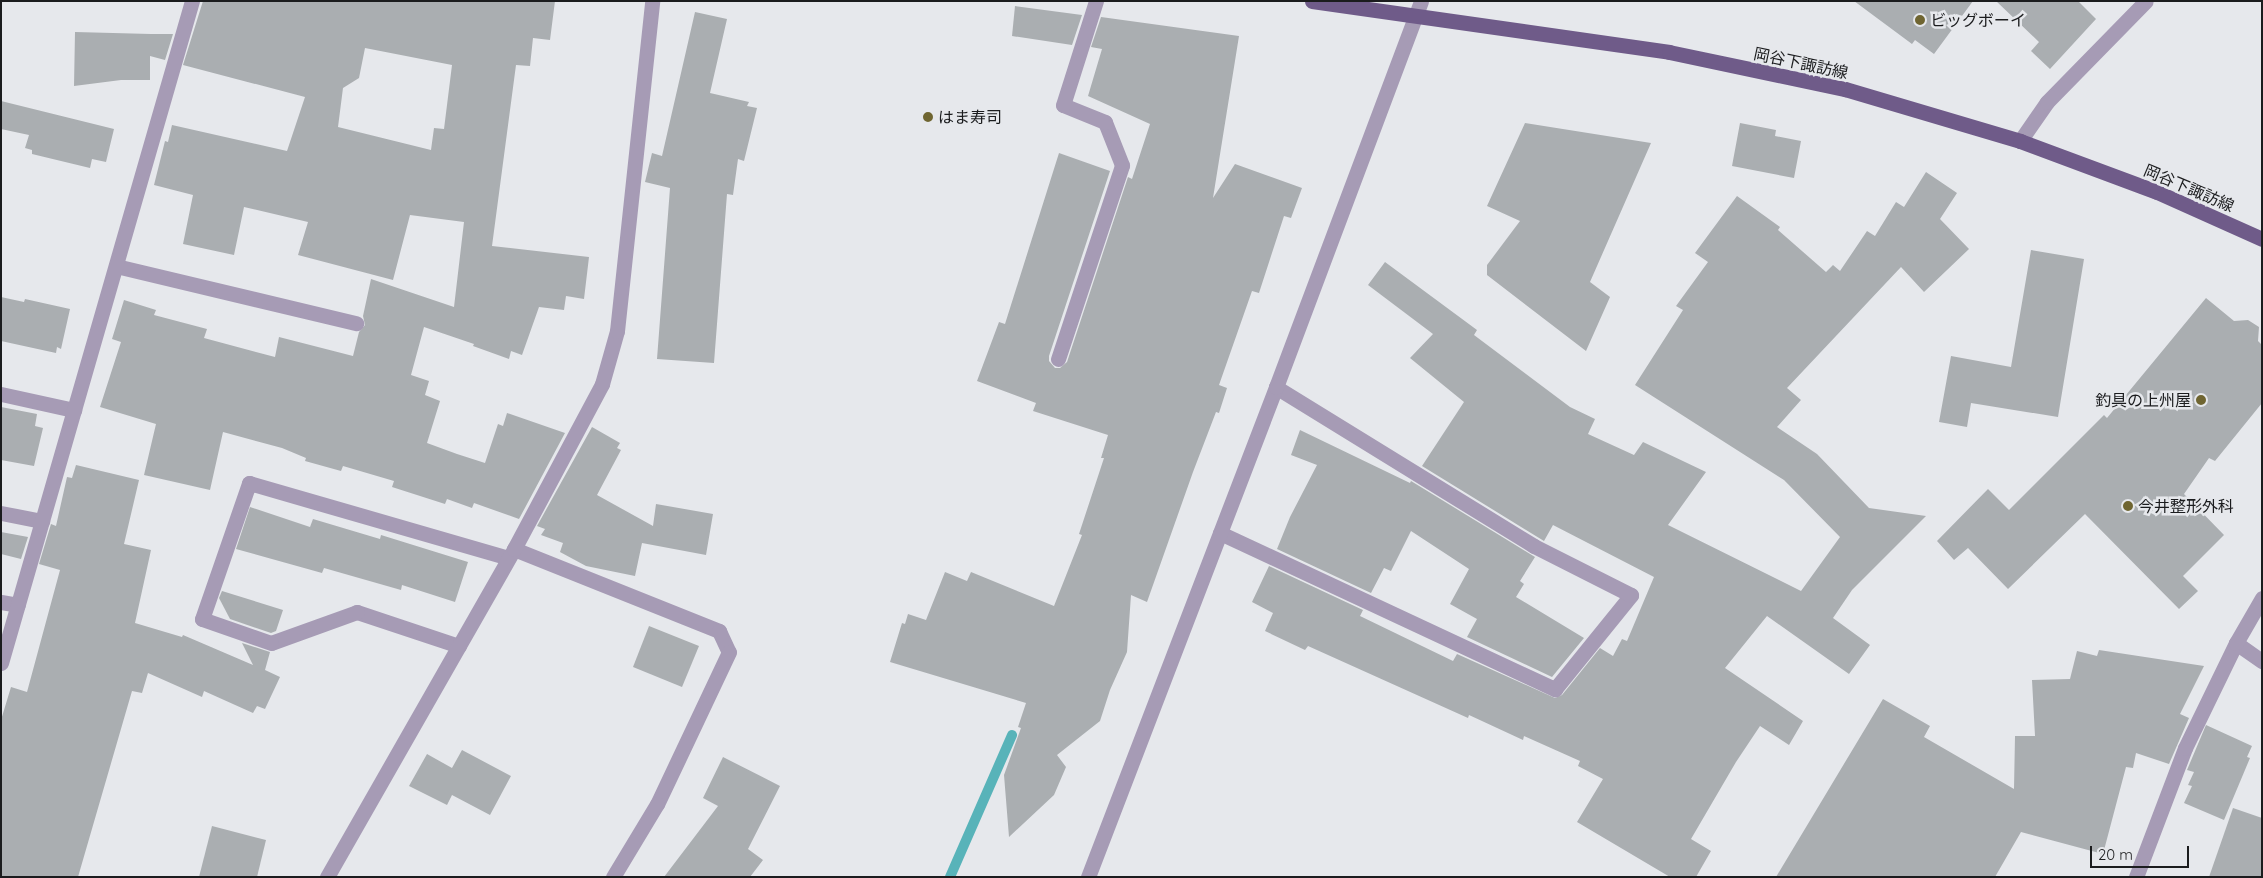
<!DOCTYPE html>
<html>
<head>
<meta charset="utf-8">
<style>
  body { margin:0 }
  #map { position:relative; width:2263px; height:878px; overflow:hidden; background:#e6e8ec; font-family:Quicksand,"Noto Sans JP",sans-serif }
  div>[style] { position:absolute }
  .stream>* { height:10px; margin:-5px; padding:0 5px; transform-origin:5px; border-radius:5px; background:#58b3b9 }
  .building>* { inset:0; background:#aaaeb1 }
  .minor>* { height:15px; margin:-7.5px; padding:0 7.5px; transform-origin:7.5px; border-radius:7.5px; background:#a69bb5 }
  .major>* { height:15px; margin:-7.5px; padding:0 7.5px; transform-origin:7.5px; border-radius:7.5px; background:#6f5b89 }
  .dots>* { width:14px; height:14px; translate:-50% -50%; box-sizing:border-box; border:2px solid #e6e8ec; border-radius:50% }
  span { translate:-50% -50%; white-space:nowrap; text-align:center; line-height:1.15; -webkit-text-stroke:5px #e6e8ec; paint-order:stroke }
  .poi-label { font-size:16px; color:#1b1c1e }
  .left { translate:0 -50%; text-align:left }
  .right { translate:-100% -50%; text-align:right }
  .street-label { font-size:16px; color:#1b1c1e }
  .frame { position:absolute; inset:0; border:2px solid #1b1c1e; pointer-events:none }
  .scale { position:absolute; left:2090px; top:846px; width:99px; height:22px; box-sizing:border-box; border:2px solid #1b1c1e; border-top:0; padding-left:6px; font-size:15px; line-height:18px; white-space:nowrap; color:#1b1c1e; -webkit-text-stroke:4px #e6e8ec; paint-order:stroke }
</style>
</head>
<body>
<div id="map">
  <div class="stream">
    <i style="left:950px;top:877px;width:155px;rotate:-66.4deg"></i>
  </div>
  <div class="building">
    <i style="clip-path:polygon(evenodd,203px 1px,555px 1px,550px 40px,533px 38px,530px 66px,516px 65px,492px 246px,589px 257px,584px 299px,566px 296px,564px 310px,539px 307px,522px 355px,511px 351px,509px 359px,473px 346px,474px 344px,424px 327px,411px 375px,429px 381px,425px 395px,440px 401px,427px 443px,457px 454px,485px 463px,498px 424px,503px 426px,507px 413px,565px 433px,519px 519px,474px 503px,472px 508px,447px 499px,445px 504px,392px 487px,394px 481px,343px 466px,341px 471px,305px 461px,306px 458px,282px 448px,223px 432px,210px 490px,144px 475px,156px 424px,100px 407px,121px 342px,112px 339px,124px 300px,156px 310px,154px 315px,207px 329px,204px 338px,275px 357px,279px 337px,353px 356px,359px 332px,365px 325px,363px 316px,371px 279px,454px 307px,464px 222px,410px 215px,393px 280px,298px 255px,308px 222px,244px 207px,234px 255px,183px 244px,193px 195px,154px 185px,165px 141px,168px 142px,172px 125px,287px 151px,305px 97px,183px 65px,203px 1px,365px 48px,452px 65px,444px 129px,434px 128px,431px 150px,338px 127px,343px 88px,359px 78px,365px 48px)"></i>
    <i style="clip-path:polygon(1854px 1px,1973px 1px,1934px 54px,1915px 40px,1912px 44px)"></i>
    <i style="clip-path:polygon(1996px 1px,2078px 1px,2096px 19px,2050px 69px,2031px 51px,2039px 42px)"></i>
    <i style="clip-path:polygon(1015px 6px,1082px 15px,1072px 45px,1012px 36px)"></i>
    <i style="clip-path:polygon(695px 12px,727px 19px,710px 93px,749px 102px,747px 106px,757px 108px,744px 161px,738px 159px,733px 195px,727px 194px,714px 363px,657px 359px,670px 188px,645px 182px,652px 153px,662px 156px)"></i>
    <i style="clip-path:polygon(1101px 17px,1239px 36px,1213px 198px,1235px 164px,1302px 188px,1291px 218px,1284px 216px,1259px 293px,1252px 291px,1219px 385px,1227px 388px,1219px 413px,1216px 412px,1193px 472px,1147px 602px,1131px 595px,1127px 652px,1110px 690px,1100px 721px,1057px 755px,1066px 767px,1054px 795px,1009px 837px,1004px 775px,1021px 728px,1018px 727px,1026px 703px,890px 662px,902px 623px,905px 624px,908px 614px,926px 620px,945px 572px,967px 581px,971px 572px,1054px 606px,1082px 535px,1079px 534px,1104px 458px,1101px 458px,1108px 435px,1033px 411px,1036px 403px,977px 381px,999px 322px,1005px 324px,1059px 153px,1110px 171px,1049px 356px,1049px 361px,1055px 368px,1060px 368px,1067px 362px,1128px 177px,1132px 179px,1150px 124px,1088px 96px,1102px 49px,1091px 47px)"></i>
    <i style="clip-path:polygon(75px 32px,151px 34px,173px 34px,165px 60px,150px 56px,150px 80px,121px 80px,74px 86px)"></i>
    <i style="clip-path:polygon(1px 101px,114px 129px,106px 162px,92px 159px,90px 168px,32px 154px,32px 150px,25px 148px,29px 135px,1px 129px)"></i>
    <i style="clip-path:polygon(1525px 123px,1651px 143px,1590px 282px,1610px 297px,1586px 351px,1487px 275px,1487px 265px,1520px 221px,1487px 206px)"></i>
    <i style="clip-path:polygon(1740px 123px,1776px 130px,1775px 136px,1801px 141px,1794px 178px,1732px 166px)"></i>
    <i style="clip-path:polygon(1926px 172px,1957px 193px,1940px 219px,1969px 249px,1924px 292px,1901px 267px,1787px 388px,1801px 400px,1777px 427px,1817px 454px,1869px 508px,1926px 516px,1852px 590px,1833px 618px,1870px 645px,1849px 674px,1767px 616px,1725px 668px,1803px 721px,1789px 745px,1760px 726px,1736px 762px,1691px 839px,1711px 851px,1696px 877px,1670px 877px,1577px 822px,1603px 779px,1578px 766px,1580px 761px,1524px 736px,1523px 740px,1469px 715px,1468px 718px,1308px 646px,1305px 650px,1265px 631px,1273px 613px,1252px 602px,1269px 566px,1363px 610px,1360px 616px,1453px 661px,1457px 654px,1555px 698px,1562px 695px,1600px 648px,1613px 656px,1622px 639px,1627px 641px,1654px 577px,1553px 525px,1544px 541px,1422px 466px,1464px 402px,1410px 358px,1433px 334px,1368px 285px,1385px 262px,1477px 330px,1474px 335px,1570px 407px,1595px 419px,1588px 434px,1634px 455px,1643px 442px,1706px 472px,1668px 525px,1801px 591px,1840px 537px,1784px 480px,1635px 385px,1683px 310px,1676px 306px,1708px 262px,1695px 253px,1737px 196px,1780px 227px,1778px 230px,1826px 272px,1833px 265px,1840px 271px,1867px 231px,1875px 236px,1896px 202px,1904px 207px)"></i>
    <i style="clip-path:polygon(2031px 250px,2084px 259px,2058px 417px,1971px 403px,1967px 427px,1939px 422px,1951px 356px,2011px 367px)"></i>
    <i style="clip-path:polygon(1px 297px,24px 302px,25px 299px,70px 309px,61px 349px,57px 347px,56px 353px,1px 341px)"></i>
    <i style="clip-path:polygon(2206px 298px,2234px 321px,2248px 320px,2259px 327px,2258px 341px,2262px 345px,2262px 403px,2215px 461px,2209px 458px,2184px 494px,2224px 535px,2183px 576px,2198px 591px,2179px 609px,2085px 514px,2008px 589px,1968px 548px,1954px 560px,1937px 541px,1988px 489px,2009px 510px,2104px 415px,2107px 418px)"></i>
    <i style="clip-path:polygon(1px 407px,37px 414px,35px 426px,43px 428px,34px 466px,1px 460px)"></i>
    <i style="clip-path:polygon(592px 427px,620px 443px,617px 448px,621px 450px,597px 495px,653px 526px,656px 504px,713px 514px,706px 555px,642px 543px,635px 576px,586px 566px,560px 552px,563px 543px,541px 535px,545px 529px,537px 526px)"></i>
    <i style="clip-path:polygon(1300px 430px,1410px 483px,1411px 481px,1535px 557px,1520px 581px,1524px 584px,1516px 597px,1584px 638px,1552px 677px,1467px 637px,1477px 619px,1450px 604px,1469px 569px,1411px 531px,1391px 571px,1384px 568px,1371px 593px,1277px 549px,1290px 517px,1317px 465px,1291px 455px)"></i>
    <i style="clip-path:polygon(76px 465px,139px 480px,124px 544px,151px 550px,135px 623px,182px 637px,183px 635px,253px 665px,242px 643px,270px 652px,265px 670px,280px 677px,265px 709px,257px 706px,253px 713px,204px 691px,202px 697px,148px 673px,142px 693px,132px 691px,78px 877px,1px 877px,1px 720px,11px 687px,27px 692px,60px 570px,39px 564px,51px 524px,56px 526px,67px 477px,72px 478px)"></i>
    <i style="clip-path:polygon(250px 507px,310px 527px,313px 519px,380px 539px,381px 535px,468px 562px,455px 602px,402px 585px,401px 590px,324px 568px,322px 573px,236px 549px)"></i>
    <i style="clip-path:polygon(1px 532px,28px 537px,21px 559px,1px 554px)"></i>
    <i style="clip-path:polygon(222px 591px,283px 610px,276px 631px,271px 633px,230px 619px,219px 598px)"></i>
    <i style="clip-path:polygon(649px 626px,699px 646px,682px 687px,633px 667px)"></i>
    <i style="clip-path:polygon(2099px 650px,2204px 666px,2180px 714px,2189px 718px,2169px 764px,2136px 753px,2133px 768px,2126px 767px,2103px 854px,2021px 832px,1995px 877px,1776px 877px,1883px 699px,1930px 726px,1924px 737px,2014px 789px,2015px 736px,2035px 736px,2032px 680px,2070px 679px,2077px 651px,2097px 656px)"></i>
    <i style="clip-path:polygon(2206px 725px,2252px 746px,2247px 757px,2250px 758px,2224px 820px,2184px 803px,2192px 786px,2188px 785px,2194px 772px,2187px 770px)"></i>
    <i style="clip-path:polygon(462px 750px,511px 776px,490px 815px,452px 795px,447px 805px,409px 786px,427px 754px,452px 768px)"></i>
    <i style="clip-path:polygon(723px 757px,780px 786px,748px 849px,763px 860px,750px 877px,664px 877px,718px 806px,703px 798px)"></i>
    <i style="clip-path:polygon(2233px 808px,2262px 818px,2262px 877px,2209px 877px)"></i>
    <i style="clip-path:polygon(212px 826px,266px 840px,257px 877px,199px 877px)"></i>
  </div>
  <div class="minor">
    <i style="left:2020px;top:141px;width:47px;rotate:-55.3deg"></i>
    <i style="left:2047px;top:102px;width:141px;rotate:-45.6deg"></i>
    <i style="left:116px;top:266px;width:247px;rotate:13.4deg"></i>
    <i style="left:1058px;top:359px;width:204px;rotate:-71.7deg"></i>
    <i style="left:1122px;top:165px;width:46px;rotate:-111.6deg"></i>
    <i style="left:1105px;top:122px;width:45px;rotate:-158deg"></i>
    <i style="left:1063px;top:105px;width:109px;rotate:-72.4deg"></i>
    <i style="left:1px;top:394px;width:75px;rotate:12.4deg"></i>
    <i style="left:1px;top:513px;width:42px;rotate:11deg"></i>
    <i style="left:1220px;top:533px;width:370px;rotate:25deg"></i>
    <i style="left:1555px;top:689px;width:121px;rotate:-51deg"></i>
    <i style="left:1631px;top:595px;width:109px;rotate:-153.2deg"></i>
    <i style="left:1534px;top:546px;width:303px;rotate:-148.4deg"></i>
    <i style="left:514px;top:549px;width:221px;rotate:21.8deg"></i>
    <i style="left:719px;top:631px;width:23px;rotate:65deg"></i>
    <i style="left:729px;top:652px;width:168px;rotate:115.3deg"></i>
    <i style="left:657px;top:804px;width:85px;rotate:121.1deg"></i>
    <i style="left:1px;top:602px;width:17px;rotate:10deg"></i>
    <i style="left:2236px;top:643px;width:32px;rotate:35deg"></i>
    <i style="left:459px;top:646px;width:108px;rotate:-161.6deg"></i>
    <i style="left:357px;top:612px;width:91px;rotate:160.2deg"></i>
    <i style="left:271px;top:643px;width:73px;rotate:-160.8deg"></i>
    <i style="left:202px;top:619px;width:144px;rotate:-70.9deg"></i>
    <i style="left:249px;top:483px;width:270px;rotate:16.1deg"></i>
    <i style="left:1px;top:663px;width:689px;rotate:-73.91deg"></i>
    <i style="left:327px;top:877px;width:378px;rotate:-60.3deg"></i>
    <i style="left:514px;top:549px;width:187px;rotate:-61.9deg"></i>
    <i style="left:602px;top:384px;width:55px;rotate:-74.2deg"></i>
    <i style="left:617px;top:331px;width:332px;rotate:-83.9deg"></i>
    <i style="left:1088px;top:877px;width:525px;rotate:-69.01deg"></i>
    <i style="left:1276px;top:387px;width:412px;rotate:-69.4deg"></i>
    <i style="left:2136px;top:877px;width:138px;rotate:-69.2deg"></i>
    <i style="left:2185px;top:748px;width:117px;rotate:-64.1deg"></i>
    <i style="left:2236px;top:643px;width:52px;rotate:-60deg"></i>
  </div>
  <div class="major">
    <i style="left:1312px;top:1px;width:361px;rotate:8.1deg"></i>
    <i style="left:1669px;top:52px;width:180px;rotate:11.9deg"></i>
    <i style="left:1845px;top:89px;width:183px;rotate:16.5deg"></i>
    <i style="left:2020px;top:141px;width:146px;rotate:20.4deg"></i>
    <i style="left:2157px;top:192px;width:115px;rotate:24.1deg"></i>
  </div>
  <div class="dots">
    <i style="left:1920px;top:20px;background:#6f6531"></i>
    <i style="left:928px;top:117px;background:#6f6531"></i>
    <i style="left:2201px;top:400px;background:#6f6531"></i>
    <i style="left:2128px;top:506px;background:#6f6531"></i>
  </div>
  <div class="poi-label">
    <span class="left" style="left:1930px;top:20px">ビッグボーイ</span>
    <span class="left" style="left:938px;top:117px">はま寿司</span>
    <span class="right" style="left:2191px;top:400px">釣具の上州屋</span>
    <span class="left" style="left:2138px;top:506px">今井整形外科</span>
  </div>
  <div class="street-label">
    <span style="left:1801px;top:63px;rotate:12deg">岡谷下諏訪線</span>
    <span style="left:2189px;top:188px;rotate:23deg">岡谷下諏訪線</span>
  </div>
  <div class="frame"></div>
  <div class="scale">20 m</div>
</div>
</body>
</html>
